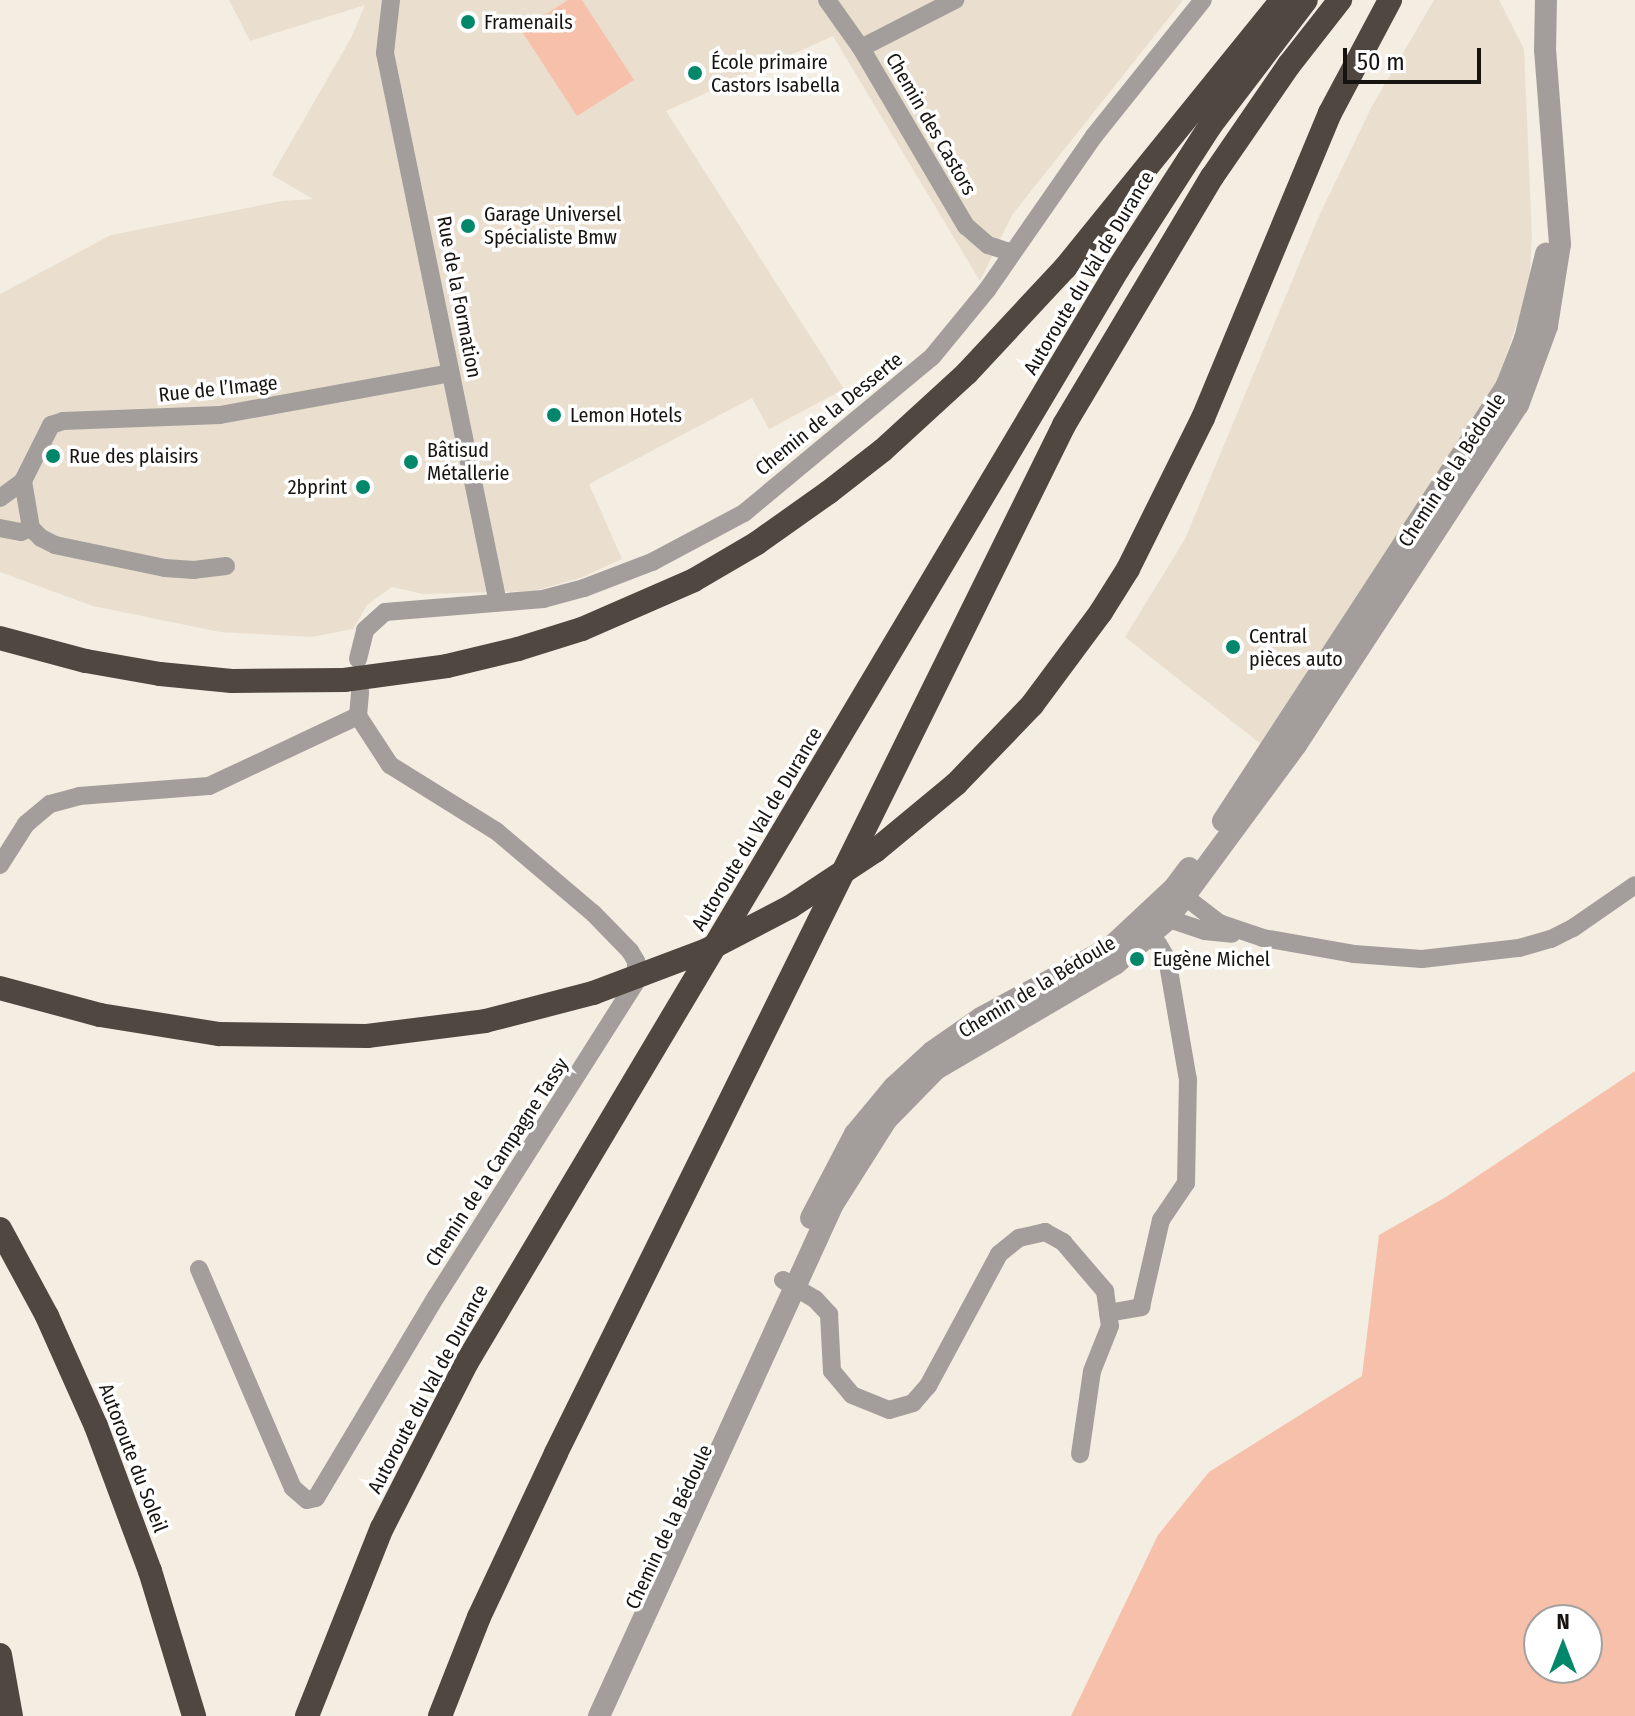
<!DOCTYPE html>
<html>
<head>
<meta charset="utf-8">
<style>
  body { margin:0 }
  #map { position:relative; width:1635px; height:1716px; overflow:hidden; background:#f4ede2; font-family:"Fira Sans Condensed",sans-serif }
  div>[style] { position:absolute }
  .built>* { inset:0; background:#eadfce }
  .green>* { inset:0; background:#f6c0aa }
  .minor>* { height:18px; margin:-9px; padding:0 9px; transform-origin:9px; border-radius:9px; background:#a39e9b }
  .tertiary>* { height:22px; margin:-11px; padding:0 11px; transform-origin:11px; border-radius:11px; background:#a39e9b }
  .motorway>* { height:24px; margin:-12px; padding:0 12px; transform-origin:12px; border-radius:12px; background:#4f4740 }
  .dots>* { width:22px; height:22px; translate:-50% -50%; box-sizing:border-box; border:4px solid #fff; border-radius:50% }
  span { translate:-50% -50%; white-space:nowrap; text-align:center; line-height:1.15; -webkit-text-stroke:7px #fff; paint-order:stroke }
  .poi-label { font-size:20px; color:#161310 }
  .left { translate:0 -50%; text-align:left }
  .right { translate:-100% -50%; text-align:right }
  .street-label { font-size:20px; color:#161310 }
  .north { position:absolute; left:1523px; top:1604px; width:80px; height:80px; box-sizing:border-box; background:#fff; border:2px solid #a2a19f; border-radius:50%; rotate:0deg; font-size:22px; font-weight:700; line-height:32px; text-align:center; color:#161310 }
  .north::after { content:''; display:block; margin:auto; width:28px; height:36px; background:#03876b; clip-path:polygon(50% 0,100% 100%,50% 72%,0 100%) }
  .scale { position:absolute; left:1343px; top:48px; width:138px; height:36px; box-sizing:border-box; border:4px solid #161310; border-top:0; padding-left:10px; font-size:24px; line-height:28px; white-space:nowrap; color:#161310; -webkit-text-stroke:6px #fff; paint-order:stroke }
</style>
</head>
<body>
<div id="map">
  <div class="built">
    <i style="clip-path:polygon(229px 0,1183px 0,1012px 215px,980px 281px,833px 36px,666px 111px,844px 389px,769px 429px,752px 398px,589px 484px,622px 559px,580px 578px,534px 591px,423px 594px,392px 587px,367px 605px,353px 629px,312px 637px,220px 632px,93px 606px,0 572px,0 294px,111px 235px,282px 201px,313px 199px,272px 175px,351px 38px,365px 5px,250px 41px)"></i>
    <i style="clip-path:polygon(1434px 0,1499px 0,1524px 49px,1532px 238px,1529px 288px,1493px 394px,1262px 745px,1125px 637px,1185px 539px,1319px 216px,1372px 106px)"></i>
  </div>
  <div class="green">
    <i style="clip-path:polygon(568px 0,582px 0,634px 80px,577px 116px,521px 30px)"></i>
    <i style="clip-path:polygon(evenodd,1635px 1071px,1635px 1716px,1071px 1716px,1158px 1535px,1209px 1472px,1362px 1376px,1379px 1235px,1446px 1197px,1635px 1071px,1539px 1620px,1587px 1620px,1587px 1668px,1539px 1668px,1539px 1620px)"></i>
  </div>
  <div class="minor">
    <i style="left:391px;top:0;width:53px;rotate:96.5deg"></i>
    <i style="left:385px;top:53px;width:561px;rotate:78.39deg"></i>
    <i style="left:827px;top:0;width:59px;rotate:54.7deg"></i>
    <i style="left:861px;top:48px;width:207px;rotate:59.5deg"></i>
    <i style="left:966px;top:226px;width:29px;rotate:41deg"></i>
    <i style="left:988px;top:245px;width:25px;rotate:18deg"></i>
    <i style="left:861px;top:48px;width:106px;rotate:-27.1deg"></i>
    <i style="left:0;top:498px;width:29px;rotate:-36deg"></i>
    <i style="left:0;top:528px;width:21px;rotate:11deg"></i>
    <i style="left:21px;top:532px;width:11px;rotate:-22deg"></i>
    <i style="left:226px;top:566px;width:32px;rotate:173deg"></i>
    <i style="left:194px;top:570px;width:29px;rotate:-176deg"></i>
    <i style="left:165px;top:568px;width:112px;rotate:-168.2deg"></i>
    <i style="left:55px;top:545px;width:16px;rotate:-153deg"></i>
    <i style="left:41px;top:538px;width:14px;rotate:-135deg"></i>
    <i style="left:31px;top:528px;width:48px;rotate:-99.7deg"></i>
    <i style="left:23px;top:481px;width:63px;rotate:-63.4deg"></i>
    <i style="left:51px;top:425px;width:13px;rotate:-18deg"></i>
    <i style="left:63px;top:421px;width:157px;rotate:-2.2deg"></i>
    <i style="left:220px;top:415px;width:234px;rotate:-10.3deg"></i>
    <i style="left:358px;top:659px;width:30px;rotate:-76deg"></i>
    <i style="left:365px;top:630px;width:27px;rotate:-42deg"></i>
    <i style="left:385px;top:612px;width:159px;rotate:-4.7deg"></i>
    <i style="left:543px;top:599px;width:42px;rotate:-15deg"></i>
    <i style="left:584px;top:588px;width:73px;rotate:-20.9deg"></i>
    <i style="left:652px;top:562px;width:104px;rotate:-28deg"></i>
    <i style="left:744px;top:513px;width:244px;rotate:-39.7deg"></i>
    <i style="left:932px;top:357px;width:87px;rotate:-50.6deg"></i>
    <i style="left:987px;top:290px;width:188px;rotate:-55.2deg"></i>
    <i style="left:1094px;top:136px;width:174px;rotate:-51.3deg"></i>
    <i style="left:0;top:865px;width:49px;rotate:-57.6deg"></i>
    <i style="left:26px;top:824px;width:31px;rotate:-40deg"></i>
    <i style="left:50px;top:804px;width:30px;rotate:-15deg"></i>
    <i style="left:79px;top:796px;width:130px;rotate:-4.4deg"></i>
    <i style="left:209px;top:786px;width:165px;rotate:-25.2deg"></i>
    <i style="left:1175px;top:889px;width:56px;rotate:37.7deg"></i>
    <i style="left:1219px;top:923px;width:46px;rotate:18.8deg"></i>
    <i style="left:1263px;top:938px;width:92px;rotate:10deg"></i>
    <i style="left:1354px;top:954px;width:68px;rotate:4.2deg"></i>
    <i style="left:1422px;top:959px;width:98px;rotate:-6.5deg"></i>
    <i style="left:1519px;top:948px;width:33px;rotate:-16deg"></i>
    <i style="left:1551px;top:939px;width:25px;rotate:-27deg"></i>
    <i style="left:1573px;top:928px;width:75px;rotate:-34.7deg"></i>
    <i style="left:1157px;top:915px;width:51px;rotate:18.4deg"></i>
    <i style="left:1205px;top:931px;width:27px;rotate:6deg"></i>
    <i style="left:199px;top:1269px;width:238px;rotate:66.8deg"></i>
    <i style="left:293px;top:1488px;width:18px;rotate:41deg"></i>
    <i style="left:307px;top:1500px;width:9px;rotate:-13deg"></i>
    <i style="left:316px;top:1498px;width:234px;rotate:-59.2deg"></i>
    <i style="left:436px;top:1297px;width:373px;rotate:-57.6deg"></i>
    <i style="left:636px;top:982px;width:21px;rotate:-90deg"></i>
    <i style="left:636px;top:961px;width:12px;rotate:-121deg"></i>
    <i style="left:630px;top:951px;width:52px;rotate:-134.2deg"></i>
    <i style="left:594px;top:914px;width:128px;rotate:-139.7deg"></i>
    <i style="left:496px;top:831px;width:125px;rotate:-148.1deg"></i>
    <i style="left:390px;top:765px;width:59px;rotate:-123.1deg"></i>
    <i style="left:358px;top:716px;width:25px;rotate:-85deg"></i>
    <i style="left:783px;top:1280px;width:37px;rotate:31deg"></i>
    <i style="left:815px;top:1299px;width:21px;rotate:47deg"></i>
    <i style="left:829px;top:1314px;width:57px;rotate:87deg"></i>
    <i style="left:832px;top:1371px;width:31px;rotate:50deg"></i>
    <i style="left:852px;top:1395px;width:40px;rotate:22deg"></i>
    <i style="left:889px;top:1410px;width:25px;rotate:-16deg"></i>
    <i style="left:913px;top:1403px;width:23px;rotate:-49deg"></i>
    <i style="left:928px;top:1386px;width:150px;rotate:-61.7deg"></i>
    <i style="left:999px;top:1254px;width:26px;rotate:-39deg"></i>
    <i style="left:1019px;top:1238px;width:27px;rotate:-13deg"></i>
    <i style="left:1045px;top:1232px;width:21px;rotate:29deg"></i>
    <i style="left:1063px;top:1242px;width:65px;rotate:49.4deg"></i>
    <i style="left:1105px;top:1291px;width:35px;rotate:82deg"></i>
    <i style="left:1110px;top:1326px;width:48px;rotate:111.8deg"></i>
    <i style="left:1092px;top:1371px;width:84px;rotate:98.2deg"></i>
    <i style="left:1108px;top:1313px;width:34px;rotate:-10deg"></i>
    <i style="left:1141px;top:1307px;width:89px;rotate:-77.1deg"></i>
    <i style="left:1161px;top:1220px;width:45px;rotate:-56deg"></i>
    <i style="left:1186px;top:1183px;width:103px;rotate:-88.9deg"></i>
    <i style="left:1188px;top:1080px;width:123px;rotate:-99.8deg"></i>
    <i style="left:1167px;top:959px;width:17px;rotate:-121deg"></i>
    <i style="left:1158px;top:944px;width:11px;rotate:-142deg"></i>
  </div>
  <div class="tertiary">
    <i style="left:1223px;top:821px;width:518px;rotate:-56.89deg"></i>
    <i style="left:1506px;top:387px;width:52px;rotate:-68.4deg"></i>
    <i style="left:1525px;top:339px;width:88px;rotate:-76.1deg"></i>
    <i style="left:811px;top:1218px;width:95px;rotate:-62.4deg"></i>
    <i style="left:855px;top:1134px;width:61px;rotate:-50.3deg"></i>
    <i style="left:894px;top:1087px;width:52px;rotate:-42.6deg"></i>
    <i style="left:932px;top:1052px;width:60px;rotate:-34.8deg"></i>
    <i style="left:981px;top:1018px;width:148px;rotate:-28.6deg"></i>
    <i style="left:1111px;top:947px;width:86px;rotate:-43.1deg"></i>
    <i style="left:1174px;top:888px;width:25px;rotate:-53deg"></i>
    <i style="left:599px;top:1716px;width:563px;rotate:-65.44deg"></i>
    <i style="left:833px;top:1204px;width:101px;rotate:-57.6deg"></i>
    <i style="left:887px;top:1119px;width:70px;rotate:-45.6deg"></i>
    <i style="left:936px;top:1069px;width:208px;rotate:-30.4deg"></i>
    <i style="left:1115px;top:964px;width:68px;rotate:-40.2deg"></i>
    <i style="left:1167px;top:920px;width:217px;rotate:-53.6deg"></i>
    <i style="left:1296px;top:745px;width:406px;rotate:-56.9deg"></i>
    <i style="left:1518px;top:405px;width:84px;rotate:-69.8deg"></i>
    <i style="left:1547px;top:326px;width:83px;rotate:-81deg"></i>
    <i style="left:1560px;top:244px;width:194px;rotate:-94.4deg"></i>
    <i style="left:1545px;top:51px;width:51px;rotate:-88.9deg"></i>
  </div>
  <div class="motorway">
    <i style="left:0;top:638px;width:89px;rotate:15deg"></i>
    <i style="left:86px;top:661px;width:75px;rotate:10deg"></i>
    <i style="left:160px;top:674px;width:72px;rotate:5.6deg"></i>
    <i style="left:232px;top:681px;width:112px;rotate:-0.5deg"></i>
    <i style="left:344px;top:680px;width:104px;rotate:-7.7deg"></i>
    <i style="left:447px;top:666px;width:73px;rotate:-13.5deg"></i>
    <i style="left:518px;top:649px;width:67px;rotate:-17.4deg"></i>
    <i style="left:582px;top:629px;width:122px;rotate:-23.6deg"></i>
    <i style="left:694px;top:580px;width:73px;rotate:-30.4deg"></i>
    <i style="left:757px;top:543px;width:88px;rotate:-35.3deg"></i>
    <i style="left:829px;top:492px;width:68px;rotate:-37.9deg"></i>
    <i style="left:883px;top:450px;width:114px;rotate:-42.5deg"></i>
    <i style="left:967px;top:373px;width:144px;rotate:-47deg"></i>
    <i style="left:1065px;top:268px;width:345px;rotate:-51deg"></i>
    <i style="left:0;top:988px;width:104px;rotate:15.1deg"></i>
    <i style="left:100px;top:1015px;width:121px;rotate:9.1deg"></i>
    <i style="left:219px;top:1034px;width:148px;rotate:0.8deg"></i>
    <i style="left:367px;top:1036px;width:119px;rotate:-7.2deg"></i>
    <i style="left:485px;top:1021px;width:112px;rotate:-14.5deg"></i>
    <i style="left:593px;top:993px;width:122px;rotate:-20.7deg"></i>
    <i style="left:707px;top:950px;width:93px;rotate:-27.4deg"></i>
    <i style="left:790px;top:907px;width:102px;rotate:-33.4deg"></i>
    <i style="left:875px;top:851px;width:105px;rotate:-39.6deg"></i>
    <i style="left:956px;top:784px;width:110px;rotate:-46.1deg"></i>
    <i style="left:1032px;top:705px;width:116px;rotate:-53.4deg"></i>
    <i style="left:1101px;top:612px;width:51px;rotate:-57.9deg"></i>
    <i style="left:1128px;top:569px;width:169px;rotate:-63.6deg"></i>
    <i style="left:1203px;top:418px;width:330px;rotate:-67.4deg"></i>
    <i style="left:1330px;top:113px;width:128px;rotate:-62deg"></i>
    <i style="left:0;top:1229px;width:99px;rotate:61.6deg"></i>
    <i style="left:47px;top:1316px;width:120px;rotate:66deg"></i>
    <i style="left:96px;top:1426px;width:155px;rotate:69.6deg"></i>
    <i style="left:150px;top:1571px;width:152px;rotate:73.1deg"></i>
    <i style="left:0;top:1655px;width:62px;rotate:79.8deg"></i>
    <i style="left:307px;top:1716px;width:202px;rotate:-68.3deg"></i>
    <i style="left:382px;top:1528px;width:186px;rotate:-62.9deg"></i>
    <i style="left:467px;top:1362px;width:1272px;rotate:-59.22deg"></i>
    <i style="left:1118px;top:269px;width:170px;rotate:-57.2deg"></i>
    <i style="left:1210px;top:126px;width:158px;rotate:-52.7deg"></i>
    <i style="left:440px;top:1716px;width:106px;rotate:-68.5deg"></i>
    <i style="left:479px;top:1617px;width:181px;rotate:-64.8deg"></i>
    <i style="left:556px;top:1453px;width:1147px;rotate:-63.7deg"></i>
    <i style="left:1064px;top:425px;width:289px;rotate:-59.2deg"></i>
    <i style="left:1212px;top:177px;width:136px;rotate:-55.5deg"></i>
    <i style="left:1289px;top:65px;width:83px;rotate:-51.9deg"></i>
  </div>
  <div class="dots">
    <i style="left:468px;top:22px;background:#03876b"></i>
    <i style="left:695px;top:73px;background:#03876b"></i>
    <i style="left:468px;top:226px;background:#03876b"></i>
    <i style="left:554px;top:415px;background:#03876b"></i>
    <i style="left:53px;top:456px;background:#03876b"></i>
    <i style="left:411px;top:462px;background:#03876b"></i>
    <i style="left:363px;top:487px;background:#03876b"></i>
    <i style="left:1233px;top:647px;background:#03876b"></i>
    <i style="left:1137px;top:959px;background:#03876b"></i>
  </div>
  <div class="poi-label">
    <span class="left" style="left:484px;top:22px">Framenails</span>
    <span class="left" style="left:711px;top:74px">École primaire<br>Castors Isabella</span>
    <span class="left" style="left:484px;top:226px">Garage Universel<br>Spécialiste Bmw</span>
    <span class="left" style="left:570px;top:415px">Lemon Hotels</span>
    <span class="left" style="left:427px;top:462px">Bâtisud<br>Métallerie</span>
    <span class="left" style="left:69px;top:456px">Rue des plaisirs</span>
    <span class="right" style="left:347px;top:487px">2bprint</span>
    <span class="left" style="left:1249px;top:648px">Central<br>pièces auto</span>
    <span class="left" style="left:1153px;top:959px">Eugène Michel</span>
  </div>
  <div class="street-label">
    <span style="left:931px;top:124px;rotate:60deg">Chemin des Castors</span>
    <span style="left:1089px;top:273px;rotate:-59deg">Autoroute du Val de Durance</span>
    <span style="left:459px;top:297px;rotate:79deg">Rue de la Formation</span>
    <span style="left:218px;top:389px;rotate:-6deg">Rue de l’Image</span>
    <span style="left:829px;top:414px;rotate:-39deg">Chemin de la Desserte</span>
    <span style="left:1452px;top:470px;rotate:-57deg">Chemin de la Bédoule</span>
    <span style="left:757px;top:829px;rotate:-59deg">Autoroute du Val de Durance</span>
    <span style="left:1037px;top:987px;rotate:-31deg">Chemin de la Bédoule</span>
    <span style="left:497px;top:1162px;rotate:-57deg">Chemin de la Campagne Tassy</span>
    <span style="left:428px;top:1389px;rotate:-62deg">Autoroute du Val de Durance</span>
    <span style="left:133px;top:1458px;rotate:69deg">Autoroute du Soleil</span>
    <span style="left:669px;top:1527px;rotate:-65deg">Chemin de la Bédoule</span>
  </div>
  <div class="north">N</div>
  <div class="scale">50 m</div>
</div>
</body>
</html>
